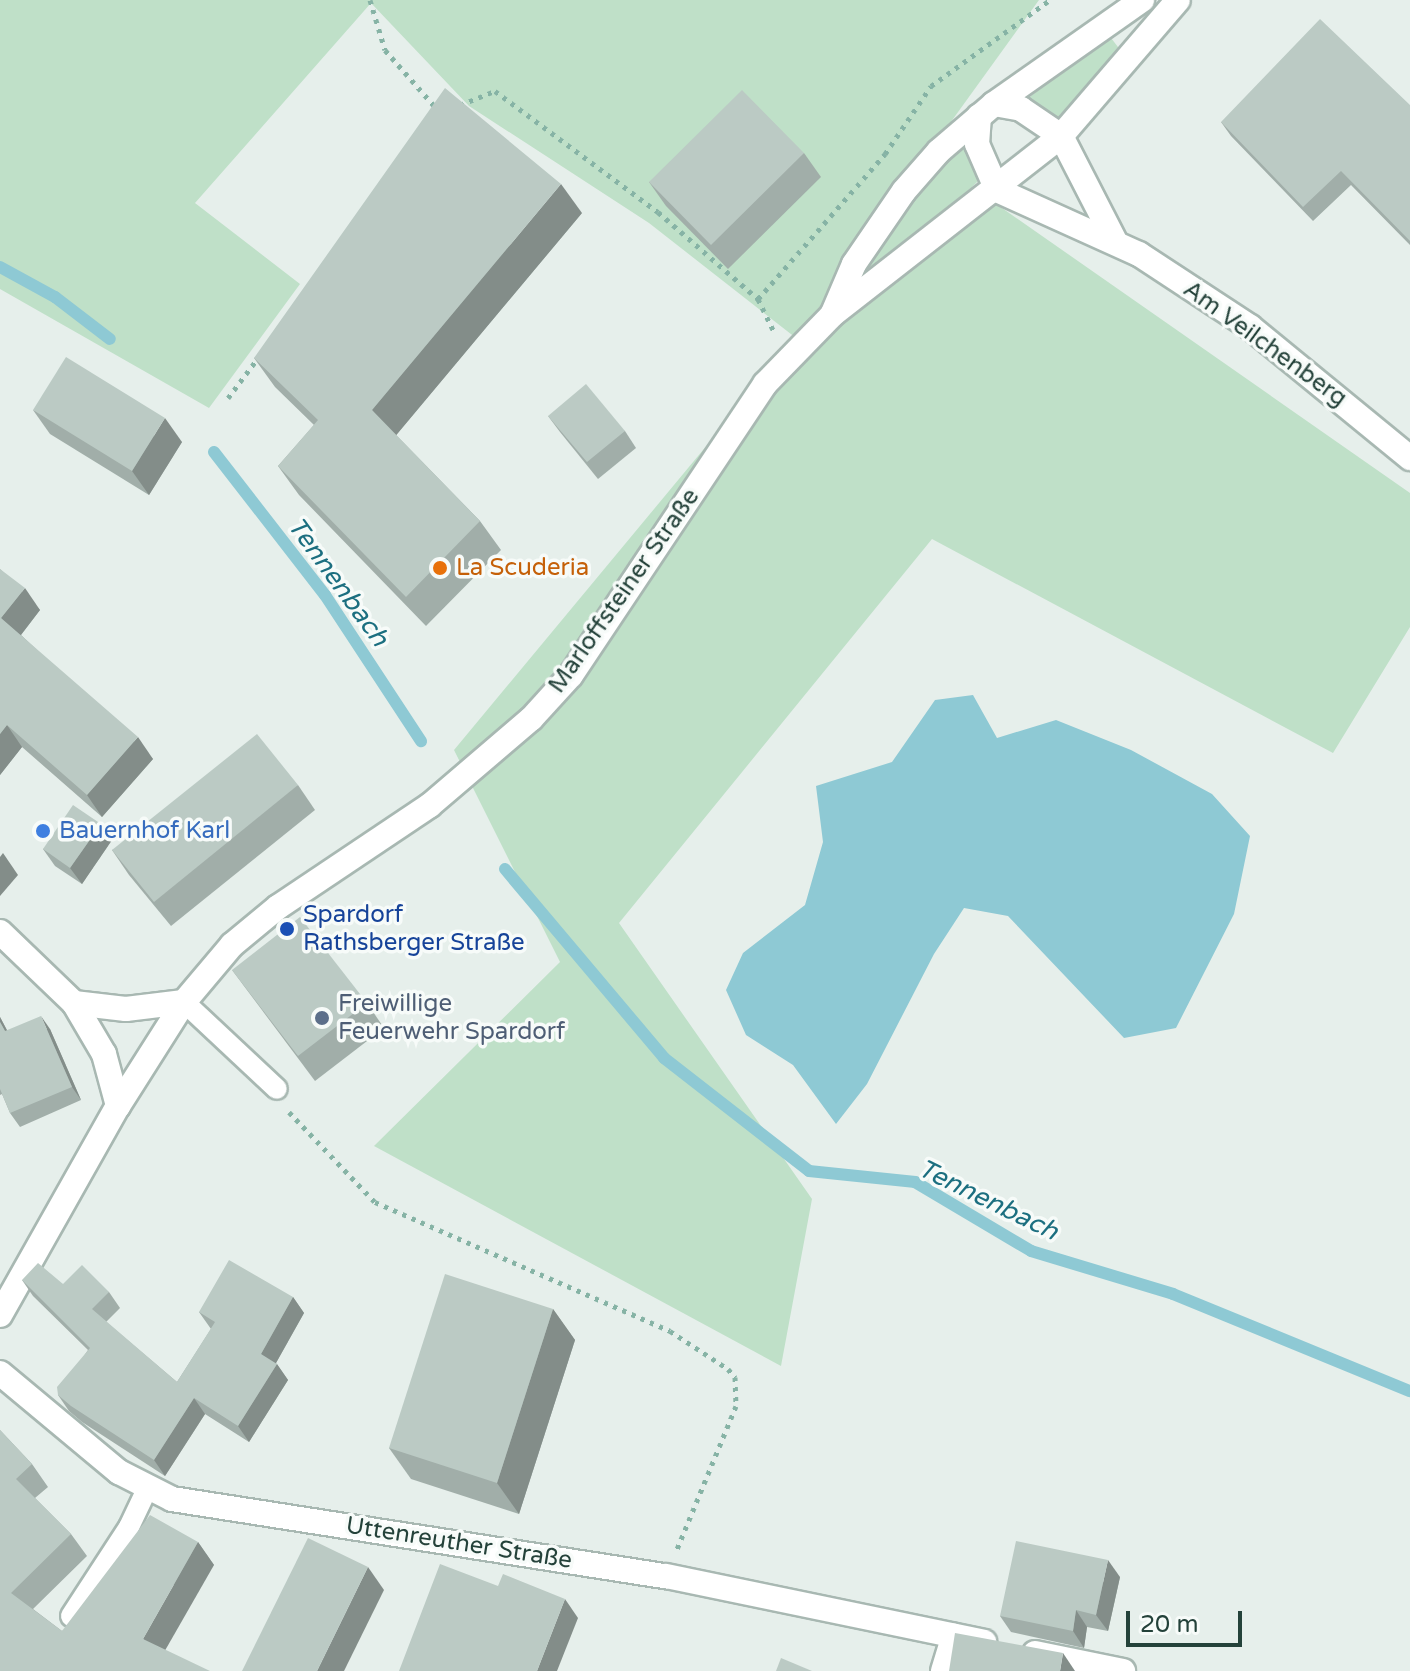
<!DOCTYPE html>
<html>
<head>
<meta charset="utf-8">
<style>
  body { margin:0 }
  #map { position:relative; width:1410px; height:1671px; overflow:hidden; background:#e6efeb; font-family:"Varela Round",sans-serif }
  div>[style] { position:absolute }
  .green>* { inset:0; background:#bfe0c8 }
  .water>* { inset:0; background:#8ec9d4 }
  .stream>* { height:12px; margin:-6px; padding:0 6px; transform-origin:6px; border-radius:6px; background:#8ec9d4 }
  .path>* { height:5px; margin-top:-2.5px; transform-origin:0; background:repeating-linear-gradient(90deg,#86b3a5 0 4px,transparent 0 10px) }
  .roads { filter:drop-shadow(2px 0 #a8b8b2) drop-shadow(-2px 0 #a8b8b2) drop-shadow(0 2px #a8b8b2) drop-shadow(0 -2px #a8b8b2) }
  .service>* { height:20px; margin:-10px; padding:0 10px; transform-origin:10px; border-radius:10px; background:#fff }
  .minor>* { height:24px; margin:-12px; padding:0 12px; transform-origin:12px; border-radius:12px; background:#fff }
  .secondary>* { height:24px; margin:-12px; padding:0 12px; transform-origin:12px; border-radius:12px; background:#fff }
  .wall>* { inset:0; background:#a1aea9 }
  .shaded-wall>* { inset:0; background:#838d89 }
  .building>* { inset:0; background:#bbcac4 }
  .dots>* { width:22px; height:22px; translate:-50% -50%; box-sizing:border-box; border:4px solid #f7fbf9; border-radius:50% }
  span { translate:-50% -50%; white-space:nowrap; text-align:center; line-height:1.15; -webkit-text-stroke:7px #f7fbf9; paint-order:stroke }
  .street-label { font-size:24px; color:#24423a }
  .food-label { font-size:24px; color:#c56008 }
  .left { translate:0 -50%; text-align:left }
  .shop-label { font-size:24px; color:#366cbe }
  .transit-label { font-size:24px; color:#164399 }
  .service-label { font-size:24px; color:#4e5e75 }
  .water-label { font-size:26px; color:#1c6f80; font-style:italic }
  .scale { position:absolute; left:1126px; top:1611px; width:116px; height:36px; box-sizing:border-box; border:4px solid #24423a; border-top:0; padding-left:10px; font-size:24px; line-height:28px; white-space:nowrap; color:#24423a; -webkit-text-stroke:6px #f7fbf9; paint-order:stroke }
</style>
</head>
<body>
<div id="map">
  <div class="green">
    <i style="clip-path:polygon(0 0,1039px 0,927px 155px,964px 144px,982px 177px,972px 187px,1410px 493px,1410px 627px,1333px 753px,932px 539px,619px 923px,812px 1199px,781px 1366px,374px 1146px,560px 962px,454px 750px,796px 338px,649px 223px,469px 106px,371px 3px,195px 203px,300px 284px,209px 408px,0 289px)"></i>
    <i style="clip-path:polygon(1108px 34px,1121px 51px,1058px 118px,1026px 100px)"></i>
  </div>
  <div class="water">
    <i style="clip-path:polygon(973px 695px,997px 738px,1056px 720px,1131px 750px,1212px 794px,1250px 836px,1234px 914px,1176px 1028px,1124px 1038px,1008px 916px,964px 908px,934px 954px,867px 1084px,836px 1124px,793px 1065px,746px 1035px,726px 990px,743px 953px,805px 905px,823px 842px,816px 786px,892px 762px,935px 700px)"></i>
  </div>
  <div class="stream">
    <i style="left:0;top:267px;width:63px;rotate:28.6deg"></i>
    <i style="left:55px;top:297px;width:69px;rotate:37.4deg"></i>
    <i style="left:214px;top:452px;width:181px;rotate:52.2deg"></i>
    <i style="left:325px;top:595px;width:175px;rotate:56.7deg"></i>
    <i style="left:505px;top:869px;width:247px;rotate:49.9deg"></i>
    <i style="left:664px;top:1058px;width:184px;rotate:37.9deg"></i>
    <i style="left:809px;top:1171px;width:107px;rotate:5.9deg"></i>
    <i style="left:915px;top:1182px;width:135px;rotate:30.7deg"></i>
    <i style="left:1031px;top:1251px;width:148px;rotate:16.8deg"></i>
    <i style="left:1173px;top:1294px;width:256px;rotate:22.3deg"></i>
  </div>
  <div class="path">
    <i style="left:370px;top:0;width:52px;rotate:73.3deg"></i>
    <i style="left:385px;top:50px;width:79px;rotate:48.6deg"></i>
    <i style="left:460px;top:105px;width:38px;rotate:-22deg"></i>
    <i style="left:495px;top:91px;width:203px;rotate:36.6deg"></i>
    <i style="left:658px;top:212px;width:133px;rotate:41deg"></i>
    <i style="left:758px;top:299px;width:37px;rotate:64deg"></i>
    <i style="left:758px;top:299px;width:193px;rotate:-48.8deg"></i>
    <i style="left:885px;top:154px;width:82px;rotate:-55.9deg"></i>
    <i style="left:931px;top:86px;width:147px;rotate:-35.9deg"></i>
    <i style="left:228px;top:398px;width:50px;rotate:-53.1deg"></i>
    <i style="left:289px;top:1112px;width:124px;rotate:46.3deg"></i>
    <i style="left:375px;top:1202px;width:322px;rotate:23.6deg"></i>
    <i style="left:670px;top:1331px;width:69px;rotate:33.2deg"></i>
    <i style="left:728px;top:1369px;width:11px;rotate:49deg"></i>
    <i style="left:735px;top:1377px;width:29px;rotate:88deg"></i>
    <i style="left:736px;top:1406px;width:155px;rotate:112.4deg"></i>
  </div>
  <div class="roads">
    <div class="service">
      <i style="left:184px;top:1002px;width:127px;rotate:43.1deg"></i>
      <i style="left:71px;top:1616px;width:106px;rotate:-56.9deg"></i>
      <i style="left:129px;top:1527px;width:44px;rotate:-64.6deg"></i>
    </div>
    <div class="minor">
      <i style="left:1061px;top:136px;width:116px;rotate:62.8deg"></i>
      <i style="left:997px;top:190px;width:156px;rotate:24.3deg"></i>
      <i style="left:1139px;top:254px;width:133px;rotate:33.3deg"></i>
      <i style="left:1250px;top:327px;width:207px;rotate:39.3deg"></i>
      <i style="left:0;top:932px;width:103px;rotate:43.8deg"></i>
      <i style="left:74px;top:1003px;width:59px;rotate:59.5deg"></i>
      <i style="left:104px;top:1054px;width:54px;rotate:74.9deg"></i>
      <i style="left:74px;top:1003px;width:52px;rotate:6.6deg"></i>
      <i style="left:126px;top:1009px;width:58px;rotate:-6.9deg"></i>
      <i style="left:0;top:1373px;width:155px;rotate:39.8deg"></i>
      <i style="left:119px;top:1472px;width:59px;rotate:27deg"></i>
      <i style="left:172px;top:1499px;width:500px;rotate:8.9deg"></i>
      <i style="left:666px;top:1576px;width:325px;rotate:11.7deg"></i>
      <i style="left:1035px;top:1653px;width:90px;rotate:11.6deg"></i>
      <i style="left:943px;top:1671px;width:37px;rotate:-73deg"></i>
    </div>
    <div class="secondary">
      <i style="left:994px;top:104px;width:27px;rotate:10deg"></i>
      <i style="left:1021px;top:109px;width:48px;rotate:34deg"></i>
      <i style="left:979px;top:116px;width:28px;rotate:94deg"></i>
      <i style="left:977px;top:144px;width:50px;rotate:66.5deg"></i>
      <i style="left:833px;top:313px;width:53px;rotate:-66.8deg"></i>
      <i style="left:854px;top:264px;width:88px;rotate:-55.6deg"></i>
      <i style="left:904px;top:191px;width:53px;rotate:-48.8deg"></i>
      <i style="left:939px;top:151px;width:72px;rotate:-40.5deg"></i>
      <i style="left:994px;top:104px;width:181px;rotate:-35.1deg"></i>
      <i style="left:0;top:1315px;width:240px;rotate:-60.6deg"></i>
      <i style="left:118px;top:1106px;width:123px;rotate:-57.6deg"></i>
      <i style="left:184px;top:1002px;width:75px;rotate:-49.9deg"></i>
      <i style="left:232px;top:945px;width:60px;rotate:-39.6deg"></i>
      <i style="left:278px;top:907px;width:182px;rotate:-33.8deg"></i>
      <i style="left:429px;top:806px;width:134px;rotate:-40.5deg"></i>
      <i style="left:531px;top:719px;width:59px;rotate:-47.7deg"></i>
      <i style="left:571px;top:675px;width:350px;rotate:-56.3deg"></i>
      <i style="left:765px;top:384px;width:96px;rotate:-45.8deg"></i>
      <i style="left:832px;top:315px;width:291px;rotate:-38deg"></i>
      <i style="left:1061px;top:136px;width:179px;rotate:-49.3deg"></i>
    </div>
  </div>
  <div class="wall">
    <i style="clip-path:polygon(1410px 105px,1410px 245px,1351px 185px,1313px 221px,1231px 136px,1221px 122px)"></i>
    <i style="clip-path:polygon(804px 153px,821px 177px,728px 269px,666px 206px,649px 182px)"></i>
    <i style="clip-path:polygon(582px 213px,396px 435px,480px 521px,501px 550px,426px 626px,299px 495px,278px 466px,314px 425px,275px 387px,254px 358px)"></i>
    <i style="clip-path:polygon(33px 410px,182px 442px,149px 495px,50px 434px)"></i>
    <i style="clip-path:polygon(548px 416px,625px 431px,636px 448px,598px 479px,560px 432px)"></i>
    <i style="clip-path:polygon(0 569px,40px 610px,21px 635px,153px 759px,102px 817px,22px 747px,0 775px)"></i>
    <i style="clip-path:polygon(298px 785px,315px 810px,171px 926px,129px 875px,112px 850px)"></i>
    <i style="clip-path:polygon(101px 824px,112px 840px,82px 884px,55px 866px,43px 849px)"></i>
    <i style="clip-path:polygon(232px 970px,367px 1003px,384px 1028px,315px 1081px)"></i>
    <i style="clip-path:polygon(0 1017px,7px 1030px,50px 1029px,81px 1100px,20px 1127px,10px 1113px,2px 1094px,0 1095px)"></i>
    <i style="clip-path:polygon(22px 1280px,63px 1284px,109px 1292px,120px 1308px,106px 1322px,177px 1382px,211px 1329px,199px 1312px,293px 1297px,304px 1313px,276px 1363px,288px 1380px,249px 1442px,205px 1414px,165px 1476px,82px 1422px,69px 1411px,58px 1395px,88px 1350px,33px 1296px)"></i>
    <i style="clip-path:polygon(553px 1309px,575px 1340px,519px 1514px,411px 1479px,389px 1448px)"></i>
    <i style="clip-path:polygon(0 1430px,32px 1464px,48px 1487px,35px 1498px,71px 1534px,87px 1556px,33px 1609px,62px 1631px,198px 1542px,214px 1565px,0 1671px)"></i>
    <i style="clip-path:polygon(1120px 1577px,1108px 1631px,1087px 1627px,1084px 1648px,1011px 1632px,1000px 1616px)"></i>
  </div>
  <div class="shaded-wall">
    <i style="clip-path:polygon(561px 184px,582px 213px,393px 439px,372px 410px)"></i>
    <i style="clip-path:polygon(165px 418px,182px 442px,149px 495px,132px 471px)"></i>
    <i style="clip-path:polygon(25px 588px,40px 610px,17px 640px,1px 618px)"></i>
    <i style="clip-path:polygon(7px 725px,22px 747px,0 775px,0 734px)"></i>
    <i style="clip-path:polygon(138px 737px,153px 759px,102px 817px,87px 795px)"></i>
    <i style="clip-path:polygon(101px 824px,112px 840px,82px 884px,70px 868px)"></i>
    <i style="clip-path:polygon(3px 853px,18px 875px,0 896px,0 857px)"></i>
    <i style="clip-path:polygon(41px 1016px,50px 1029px,81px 1100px,72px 1087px)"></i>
    <i style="clip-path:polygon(0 1017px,14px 1044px,5px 1031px,0 1022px)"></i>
    <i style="clip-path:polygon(293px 1297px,304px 1313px,272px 1370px,261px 1354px)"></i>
    <i style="clip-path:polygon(553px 1309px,575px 1340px,519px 1514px,497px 1483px)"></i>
    <i style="clip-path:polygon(277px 1364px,288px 1380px,249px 1442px,238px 1426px)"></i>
    <i style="clip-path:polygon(194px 1398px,205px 1414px,165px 1476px,154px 1460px)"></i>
    <i style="clip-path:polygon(198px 1542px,214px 1565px,159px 1661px,143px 1639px)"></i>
    <i style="clip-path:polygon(1108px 1560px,1120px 1577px,1108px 1631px,1096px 1615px)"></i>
    <i style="clip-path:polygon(368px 1567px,384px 1590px,344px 1671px,317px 1671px)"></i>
    <i style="clip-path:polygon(565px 1599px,578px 1618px,557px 1671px,537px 1671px)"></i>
    <i style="clip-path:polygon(1076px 1610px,1087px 1627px,1084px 1648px,1073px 1631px)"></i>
    <i style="clip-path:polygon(1063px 1653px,1075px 1671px,1060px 1671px)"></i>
  </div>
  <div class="building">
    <i style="clip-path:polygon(1320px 19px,1410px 105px,1410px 241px,1341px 171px,1303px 207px,1221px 122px)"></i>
    <i style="clip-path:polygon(445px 88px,561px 184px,372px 410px,480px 521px,406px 597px,278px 466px,318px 420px,254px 358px)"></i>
    <i style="clip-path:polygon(742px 90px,804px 153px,711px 245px,649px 182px)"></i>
    <i style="clip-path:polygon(66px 357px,165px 418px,132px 471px,33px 410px)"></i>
    <i style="clip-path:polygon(586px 384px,625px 431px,587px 462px,548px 416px)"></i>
    <i style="clip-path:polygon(0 569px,25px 588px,1px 618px,138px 737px,87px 795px,7px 725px,0 734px)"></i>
    <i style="clip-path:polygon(257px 734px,298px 785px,154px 902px,112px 850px)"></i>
    <i style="clip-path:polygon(73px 805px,101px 824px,70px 868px,43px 849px)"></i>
    <i style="clip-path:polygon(300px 917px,367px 1003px,298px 1056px,232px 970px)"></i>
    <i style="clip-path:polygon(41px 1016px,72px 1087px,10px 1113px,0 1089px,0 1022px,5px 1031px)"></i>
    <i style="clip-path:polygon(229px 1260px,293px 1297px,261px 1354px,277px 1364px,238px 1426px,194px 1398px,154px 1460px,71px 1406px,58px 1395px,57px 1387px,90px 1348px,22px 1280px,38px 1263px,63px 1284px,82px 1265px,109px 1292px,92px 1309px,177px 1382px,215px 1322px,199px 1312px)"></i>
    <i style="clip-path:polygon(445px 1274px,553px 1309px,497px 1483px,389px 1448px)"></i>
    <i style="clip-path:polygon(0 1430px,32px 1464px,16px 1479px,71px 1534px,11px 1593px,62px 1631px,150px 1515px,198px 1542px,143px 1639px,210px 1671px,0 1671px)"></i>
    <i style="clip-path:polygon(308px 1538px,368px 1567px,317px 1671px,242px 1671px)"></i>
    <i style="clip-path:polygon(1016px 1541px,1108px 1560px,1096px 1615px,1076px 1610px,1073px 1631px,1000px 1616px)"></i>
    <i style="clip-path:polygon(440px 1564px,498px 1586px,503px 1574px,565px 1599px,537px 1671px,399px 1671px)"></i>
    <i style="clip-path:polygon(955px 1633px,1063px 1653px,1060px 1671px,949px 1671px)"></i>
    <i style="clip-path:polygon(781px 1658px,812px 1671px,776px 1671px)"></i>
  </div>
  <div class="dots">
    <i style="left:440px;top:568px;background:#e8710a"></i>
    <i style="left:43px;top:831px;background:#3f7fe0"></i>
    <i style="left:287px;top:929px;background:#1a4fb4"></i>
    <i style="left:322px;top:1018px;background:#5c6f8a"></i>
  </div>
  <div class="street-label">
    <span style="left:1265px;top:344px;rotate:36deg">Am Veilchenberg</span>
    <span style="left:624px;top:591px;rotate:-55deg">Marloffsteiner Straße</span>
    <span style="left:459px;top:1543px;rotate:9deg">Uttenreuther Straße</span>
  </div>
  <div class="food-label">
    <span class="left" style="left:456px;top:568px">La Scuderia</span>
  </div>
  <div class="shop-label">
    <span class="left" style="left:59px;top:831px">Bauernhof Karl</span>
  </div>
  <div class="transit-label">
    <span class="left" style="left:303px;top:929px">Spardorf<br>Rathsberger Straße</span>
  </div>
  <div class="service-label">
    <span class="left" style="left:338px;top:1018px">Freiwillige<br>Feuerwehr Spardorf</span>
  </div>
  <div class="water-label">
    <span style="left:338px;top:582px;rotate:54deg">Tennenbach</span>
    <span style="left:988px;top:1200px;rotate:26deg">Tennenbach</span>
  </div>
  <div class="scale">20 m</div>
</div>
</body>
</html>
